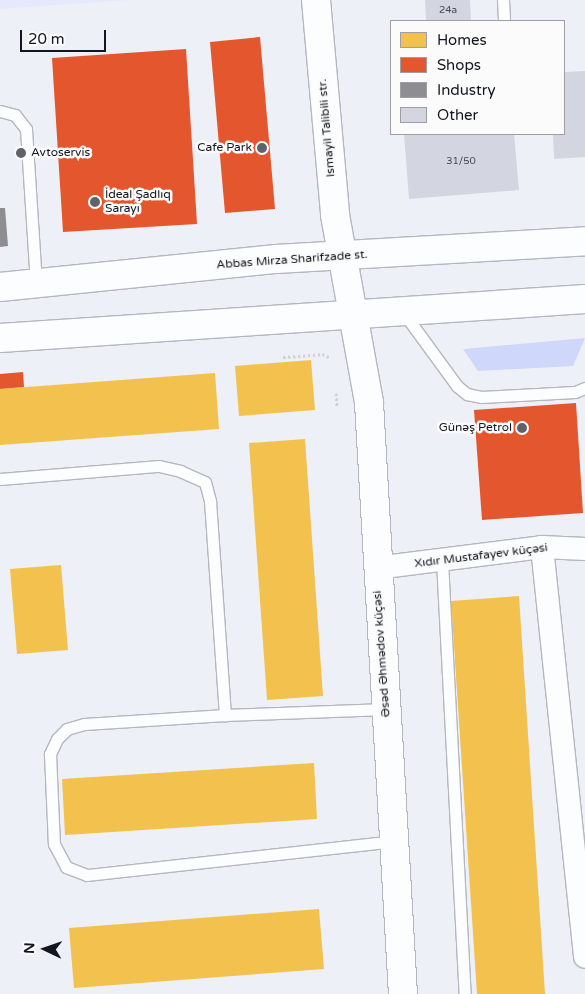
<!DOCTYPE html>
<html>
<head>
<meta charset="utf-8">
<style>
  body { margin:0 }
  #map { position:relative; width:585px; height:994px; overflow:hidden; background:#eef0f8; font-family:"Varela Round",sans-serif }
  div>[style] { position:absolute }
  .built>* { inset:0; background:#e5e9fc }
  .green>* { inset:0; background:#cfd7fb }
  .homes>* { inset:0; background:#f2c14e }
  .shops>* { inset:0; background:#e4572e }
  .industry>* { inset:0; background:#8d8d92 }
  .building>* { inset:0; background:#d3d5e1 }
  .path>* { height:3px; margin-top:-1.5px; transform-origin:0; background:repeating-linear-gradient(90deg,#d1d1d4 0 2.5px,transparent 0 5px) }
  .roads { filter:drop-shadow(1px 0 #b5b7c0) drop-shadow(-1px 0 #b5b7c0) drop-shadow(0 1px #b5b7c0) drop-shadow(0 -1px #b5b7c0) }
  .service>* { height:11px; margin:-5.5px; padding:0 5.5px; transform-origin:5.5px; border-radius:5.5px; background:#fcfdfe }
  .minor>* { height:22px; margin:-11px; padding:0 11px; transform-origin:11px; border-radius:11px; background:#fcfdfe }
  .tertiary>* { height:28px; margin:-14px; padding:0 14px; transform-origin:14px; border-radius:14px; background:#fcfdfe }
  .secondary>* { height:28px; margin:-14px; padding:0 14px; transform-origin:14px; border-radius:14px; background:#fcfdfe }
  .dots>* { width:14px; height:14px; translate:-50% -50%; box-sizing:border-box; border:2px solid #fbfbfb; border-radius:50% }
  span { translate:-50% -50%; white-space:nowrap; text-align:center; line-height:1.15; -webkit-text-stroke:5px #fbfbfb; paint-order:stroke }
  .number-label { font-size:10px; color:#484a54 }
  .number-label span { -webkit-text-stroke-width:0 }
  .street-label { font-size:12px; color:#14161f }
  .poi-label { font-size:12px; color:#14161f }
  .right { translate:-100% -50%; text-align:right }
  .left { translate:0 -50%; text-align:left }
  .legend { position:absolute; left:390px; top:20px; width:175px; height:115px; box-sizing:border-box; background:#fbfbfb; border:1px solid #9f9fa3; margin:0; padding:6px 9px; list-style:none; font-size:15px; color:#14161f }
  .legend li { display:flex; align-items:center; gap:10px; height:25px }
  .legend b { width:25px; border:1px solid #9f9fa3 }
  .north { position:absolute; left:20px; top:924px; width:50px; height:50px; -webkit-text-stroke:4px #fbfbfb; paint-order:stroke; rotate:273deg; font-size:14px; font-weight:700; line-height:20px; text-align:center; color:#14161f }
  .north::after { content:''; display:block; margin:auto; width:18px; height:22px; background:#14161f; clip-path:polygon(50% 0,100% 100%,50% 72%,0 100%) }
  .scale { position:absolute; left:20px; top:30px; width:86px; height:22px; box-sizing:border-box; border:2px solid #14161f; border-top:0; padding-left:6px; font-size:15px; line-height:18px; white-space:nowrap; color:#14161f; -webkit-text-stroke:4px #fbfbfb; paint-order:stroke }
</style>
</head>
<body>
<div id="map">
  <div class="built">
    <i style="clip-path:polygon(0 0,129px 0,0 9px)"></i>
  </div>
  <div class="green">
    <i style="clip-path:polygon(585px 338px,573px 366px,478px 371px,463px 349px)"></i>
  </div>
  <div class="homes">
    <i style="clip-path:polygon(311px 360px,315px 410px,239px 416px,235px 366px)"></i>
    <i style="clip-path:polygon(215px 373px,219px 429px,0 445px,0 389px)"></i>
    <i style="clip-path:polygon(305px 439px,323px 696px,267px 700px,249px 443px)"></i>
    <i style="clip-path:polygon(61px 565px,68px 650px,17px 654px,10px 569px)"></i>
    <i style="clip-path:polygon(519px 596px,545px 994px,477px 994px,451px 601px)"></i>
    <i style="clip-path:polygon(314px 763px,317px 819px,65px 835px,62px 779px)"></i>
    <i style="clip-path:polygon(319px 909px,324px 969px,74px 988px,69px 928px)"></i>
  </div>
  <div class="shops">
    <i style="clip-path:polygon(260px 37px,275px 209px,225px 213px,210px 42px)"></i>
    <i style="clip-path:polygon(186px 49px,197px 224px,63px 232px,52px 58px)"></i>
    <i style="clip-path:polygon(23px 372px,24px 387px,0 389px,0 374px)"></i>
    <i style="clip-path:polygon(576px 403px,583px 513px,482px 520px,474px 410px)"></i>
  </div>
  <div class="industry">
    <i style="clip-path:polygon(0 208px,5px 208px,8px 246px,0 247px)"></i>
  </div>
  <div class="building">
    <i style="clip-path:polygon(425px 0,470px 0,471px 21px,426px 21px)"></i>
    <i style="clip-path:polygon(585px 71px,585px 157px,554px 159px,553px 134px,564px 134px,564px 72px)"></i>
    <i style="clip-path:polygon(404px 134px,514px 134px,519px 190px,409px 199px)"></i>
  </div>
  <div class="path">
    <i style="left:283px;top:357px;width:39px;rotate:-4deg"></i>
    <i style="left:322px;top:354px;width:10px;rotate:24deg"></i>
    <i style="left:336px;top:393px;width:13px;rotate:86deg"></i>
  </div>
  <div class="roads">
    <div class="service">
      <i style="left:503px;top:0;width:21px;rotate:87deg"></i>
      <i style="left:0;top:111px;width:16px;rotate:15deg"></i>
      <i style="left:15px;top:115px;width:18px;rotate:52deg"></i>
      <i style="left:26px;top:129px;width:154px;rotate:86.3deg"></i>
      <i style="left:403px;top:312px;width:92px;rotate:53.9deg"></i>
      <i style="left:457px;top:386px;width:13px;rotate:39deg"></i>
      <i style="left:467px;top:394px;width:14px;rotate:12deg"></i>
      <i style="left:481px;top:397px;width:94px;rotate:-3deg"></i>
      <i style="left:575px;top:392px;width:11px;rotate:-22deg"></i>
      <i style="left:0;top:479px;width:160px;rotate:-4.7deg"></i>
      <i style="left:159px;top:466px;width:22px;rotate:13deg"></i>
      <i style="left:180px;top:471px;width:27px;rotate:24deg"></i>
      <i style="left:205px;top:482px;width:20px;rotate:75deg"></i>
      <i style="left:210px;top:501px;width:215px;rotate:86deg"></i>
      <i style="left:225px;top:715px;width:161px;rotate:-2.1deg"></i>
      <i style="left:442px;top:561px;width:434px;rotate:87deg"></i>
      <i style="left:225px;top:715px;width:141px;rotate:176.3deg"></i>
      <i style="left:84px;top:724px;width:18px;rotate:164deg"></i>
      <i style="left:67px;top:729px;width:14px;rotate:135deg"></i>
      <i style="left:57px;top:739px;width:17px;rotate:115deg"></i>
      <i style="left:50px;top:754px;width:90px;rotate:87.5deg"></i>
      <i style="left:54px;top:844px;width:26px;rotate:62deg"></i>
      <i style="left:66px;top:867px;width:22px;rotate:21deg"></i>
      <i style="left:87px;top:875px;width:309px;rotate:-6.3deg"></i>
    </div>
    <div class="minor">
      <i style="left:542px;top:547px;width:412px;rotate:84deg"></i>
      <i style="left:376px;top:568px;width:167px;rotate:-7.2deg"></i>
      <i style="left:542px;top:547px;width:43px;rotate:2.7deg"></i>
    </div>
    <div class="tertiary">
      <i style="left:316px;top:0;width:216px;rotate:84.9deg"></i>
      <i style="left:335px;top:215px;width:191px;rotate:79.7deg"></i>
      <i style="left:369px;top:403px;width:592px;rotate:86.71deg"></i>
    </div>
    <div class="secondary">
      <i style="left:0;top:287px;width:278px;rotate:-5.8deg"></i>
      <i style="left:277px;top:259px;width:309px;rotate:-3.3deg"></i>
      <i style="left:0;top:338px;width:586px;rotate:-3.81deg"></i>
    </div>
  </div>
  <div class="dots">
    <i style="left:262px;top:148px;background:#60626b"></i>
    <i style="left:21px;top:153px;background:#60626b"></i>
    <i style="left:95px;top:202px;background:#60626b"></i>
    <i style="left:522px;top:428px;background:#60626b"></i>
  </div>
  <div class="number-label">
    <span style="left:448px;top:11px">24a</span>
    <span style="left:461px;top:162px">31/50</span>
  </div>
  <div class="street-label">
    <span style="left:327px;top:128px;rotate:-95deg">Ismayil Talibili str.</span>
    <span style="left:292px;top:260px;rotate:-4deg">Abbas Mirza Sharifzade st.</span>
    <span style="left:481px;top:556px;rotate:-7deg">Xıdır Mustafayev küçəsi</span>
    <span style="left:382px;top:654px;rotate:-94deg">Əsəd Əhmədov küçəsi</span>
  </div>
  <div class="poi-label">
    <span class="right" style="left:252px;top:148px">Cafe Park</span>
    <span class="left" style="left:31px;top:153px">Avtoservis</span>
    <span class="left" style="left:105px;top:202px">İdeal Şadlıq<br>Sarayı</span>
    <span class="right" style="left:512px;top:428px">Günəş Petrol</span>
  </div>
  <ul class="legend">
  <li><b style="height:14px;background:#f2c14e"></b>Homes</li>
  <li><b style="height:14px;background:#e4572e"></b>Shops</li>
  <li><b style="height:14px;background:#8d8d92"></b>Industry</li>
  <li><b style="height:14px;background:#d3d5e1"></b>Other</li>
  </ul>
  <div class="north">N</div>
  <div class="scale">20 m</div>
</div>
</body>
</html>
